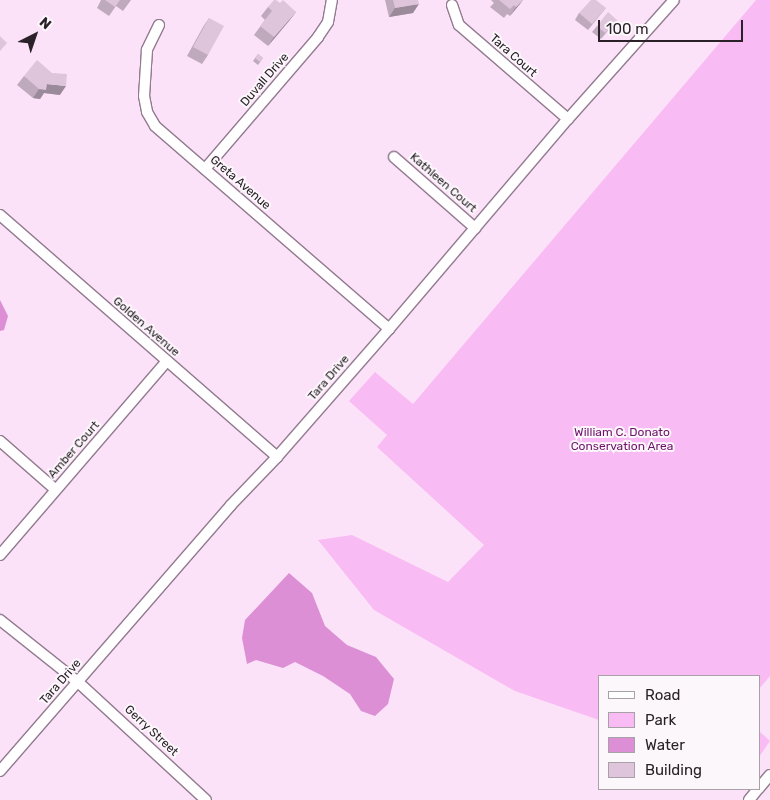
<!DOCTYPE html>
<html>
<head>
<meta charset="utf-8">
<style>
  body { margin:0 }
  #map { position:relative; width:770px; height:800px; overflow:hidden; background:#fce2f8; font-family:Rubik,sans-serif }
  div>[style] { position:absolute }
  .green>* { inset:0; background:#f9bbf3 }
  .water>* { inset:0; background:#dc8fd5 }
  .roads { filter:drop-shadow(1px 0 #927b8f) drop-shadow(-1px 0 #927b8f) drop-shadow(0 1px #927b8f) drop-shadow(0 -1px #927b8f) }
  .street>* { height:10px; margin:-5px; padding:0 5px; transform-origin:5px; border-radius:5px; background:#fff }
  .wall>* { inset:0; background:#bfa9bc }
  .shaded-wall>* { inset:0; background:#9b8a99 }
  .building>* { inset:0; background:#dec5db }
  span { translate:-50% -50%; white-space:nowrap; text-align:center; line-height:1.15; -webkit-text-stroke:4px #fcf7fb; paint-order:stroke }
  .street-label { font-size:12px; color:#2a2129 }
  .park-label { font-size:12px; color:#6e116a }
  .legend { position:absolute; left:598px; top:675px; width:162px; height:115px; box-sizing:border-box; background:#fcf7fb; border:1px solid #a8a1a7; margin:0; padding:6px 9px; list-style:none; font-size:15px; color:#2a2129 }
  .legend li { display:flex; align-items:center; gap:10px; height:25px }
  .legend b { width:25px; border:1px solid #a8a1a7 }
  .north { position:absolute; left:10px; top:10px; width:50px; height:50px; -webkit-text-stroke:4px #fcf7fb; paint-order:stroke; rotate:41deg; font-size:14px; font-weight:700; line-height:20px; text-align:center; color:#2a2129 }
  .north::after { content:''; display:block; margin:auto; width:18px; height:22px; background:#2a2129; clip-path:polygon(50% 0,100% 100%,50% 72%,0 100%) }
  .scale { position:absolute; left:598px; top:20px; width:145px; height:22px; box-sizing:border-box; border:2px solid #2a2129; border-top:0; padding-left:6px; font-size:15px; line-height:18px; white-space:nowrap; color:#2a2129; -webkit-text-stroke:4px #fcf7fb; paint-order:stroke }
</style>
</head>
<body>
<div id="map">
  <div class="green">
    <i style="clip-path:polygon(756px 0,770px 0,770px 676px,759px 689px,759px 676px,599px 676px,599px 720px,515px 691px,374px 610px,318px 540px,352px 535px,448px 582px,484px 545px,377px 447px,387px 435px,349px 401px,375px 372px,413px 404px)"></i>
    <i style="clip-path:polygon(759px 731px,770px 741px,759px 757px)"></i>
  </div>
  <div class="water">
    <i style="clip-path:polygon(0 300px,8px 316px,4px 330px,0 331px)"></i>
    <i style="clip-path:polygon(289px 573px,312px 593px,325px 626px,347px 645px,376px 657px,394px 679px,388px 704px,375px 716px,361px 711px,350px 694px,323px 676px,295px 662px,283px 668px,256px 660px,247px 664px,242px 638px,245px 620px)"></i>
  </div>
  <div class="roads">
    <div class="street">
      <i style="left:452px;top:5px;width:21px;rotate:71deg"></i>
      <i style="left:459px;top:25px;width:144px;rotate:40.8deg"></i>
      <i style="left:159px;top:25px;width:28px;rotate:116deg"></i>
      <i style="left:147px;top:50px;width:46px;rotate:93.7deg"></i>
      <i style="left:144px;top:96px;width:16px;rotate:79deg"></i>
      <i style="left:147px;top:112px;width:16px;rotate:60deg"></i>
      <i style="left:155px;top:126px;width:310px;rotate:40.9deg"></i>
      <i style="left:394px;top:157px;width:108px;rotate:41.2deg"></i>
      <i style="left:205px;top:169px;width:174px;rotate:-49.4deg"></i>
      <i style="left:318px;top:37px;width:18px;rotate:-56deg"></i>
      <i style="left:328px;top:22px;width:22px;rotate:-80deg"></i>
      <i style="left:0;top:215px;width:368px;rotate:41.1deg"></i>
      <i style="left:0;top:441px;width:74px;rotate:41.2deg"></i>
      <i style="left:0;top:555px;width:256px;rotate:-49.3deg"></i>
      <i style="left:0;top:620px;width:100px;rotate:38.5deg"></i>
      <i style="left:78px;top:682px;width:174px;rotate:42.7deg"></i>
      <i style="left:0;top:771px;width:352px;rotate:-49deg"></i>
      <i style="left:231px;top:505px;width:66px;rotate:-46.2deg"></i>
      <i style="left:277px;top:457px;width:170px;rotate:-48.8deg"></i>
      <i style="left:389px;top:329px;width:276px;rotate:-49.6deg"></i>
      <i style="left:568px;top:119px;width:159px;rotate:-48.3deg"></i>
      <i style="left:759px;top:788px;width:17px;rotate:-50deg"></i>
      <i style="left:749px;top:800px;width:14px;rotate:-51deg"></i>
    </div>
  </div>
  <div class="wall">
    <i style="clip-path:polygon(101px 0,131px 0,123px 11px,116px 6px,109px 16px,97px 8px)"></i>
    <i style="clip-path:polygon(385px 0,418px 0,413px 13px,389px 17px)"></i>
    <i style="clip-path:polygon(491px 0,523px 0,510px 16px,507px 14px,504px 18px,490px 7px,494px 3px)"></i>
    <i style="clip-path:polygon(280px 3px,296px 12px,289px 21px,268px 46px,254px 35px,265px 20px,261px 16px,268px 7px)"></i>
    <i style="clip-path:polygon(606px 8px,588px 30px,575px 20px,579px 13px)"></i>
    <i style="clip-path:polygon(209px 18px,208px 55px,202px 64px,187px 56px,203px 27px)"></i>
    <i style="clip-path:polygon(617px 20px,601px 39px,592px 32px,597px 26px)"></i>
    <i style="clip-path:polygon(258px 54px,263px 58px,258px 65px,253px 61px)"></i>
    <i style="clip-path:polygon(24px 76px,60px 95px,44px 93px,40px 99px,33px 98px,17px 85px)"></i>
  </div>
  <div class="shaded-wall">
    <i style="clip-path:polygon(523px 0,520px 4px,510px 16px,516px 7px)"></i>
    <i style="clip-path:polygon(419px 4px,413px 13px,389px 17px,395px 8px)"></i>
    <i style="clip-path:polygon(296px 12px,289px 21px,268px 46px,274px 37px)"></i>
    <i style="clip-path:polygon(47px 84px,66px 86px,60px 95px,44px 93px,40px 99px,33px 98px,39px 89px)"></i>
  </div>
  <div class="building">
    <i style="clip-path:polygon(105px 0,120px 0,115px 7px)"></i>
    <i style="clip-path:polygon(274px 0,276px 0,280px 3px,283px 0,296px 12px,274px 37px,260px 26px,272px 11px,268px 7px)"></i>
    <i style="clip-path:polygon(393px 0,418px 0,419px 4px,395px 8px)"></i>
    <i style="clip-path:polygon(499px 0,523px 0,516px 7px,514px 5px,510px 9px)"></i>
    <i style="clip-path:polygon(591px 0,596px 0,606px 8px,592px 24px,579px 13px)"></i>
    <i style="clip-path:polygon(608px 12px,617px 20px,605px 33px,597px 26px)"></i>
    <i style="clip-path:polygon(209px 18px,224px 26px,208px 55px,193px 47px)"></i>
    <i style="clip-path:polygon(0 36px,7px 43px,0 51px)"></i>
    <i style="clip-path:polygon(258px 54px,263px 58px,260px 62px,255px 58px)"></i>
    <i style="clip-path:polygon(37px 60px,52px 73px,67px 74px,66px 86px,47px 84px,46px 90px,39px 89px,24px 76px)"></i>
  </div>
  <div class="street-label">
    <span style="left:513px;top:56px;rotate:41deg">Tara Court</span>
    <span style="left:265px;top:80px;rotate:-49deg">Duvall Drive</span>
    <span style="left:240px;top:183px;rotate:41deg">Greta Avenue</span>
    <span style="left:443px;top:183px;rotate:41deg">Kathleen Court</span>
    <span style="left:146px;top:327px;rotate:41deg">Golden Avenue</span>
    <span style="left:329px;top:378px;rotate:-49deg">Tara Drive</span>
    <span style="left:74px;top:450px;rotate:-49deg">Amber Court</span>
    <span style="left:61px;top:682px;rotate:-49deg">Tara Drive</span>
    <span style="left:151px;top:731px;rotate:43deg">Gerry Street</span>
  </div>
  <div class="park-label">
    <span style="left:622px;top:440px">William C. Donato<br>Conservation Area</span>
  </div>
  <ul class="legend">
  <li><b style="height:6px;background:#fff"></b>Road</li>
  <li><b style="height:14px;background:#f9bbf3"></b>Park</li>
  <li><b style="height:14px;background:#dc8fd5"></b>Water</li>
  <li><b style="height:14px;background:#dec5db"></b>Building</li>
  </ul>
  <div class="north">N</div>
  <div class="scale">100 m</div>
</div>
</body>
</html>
